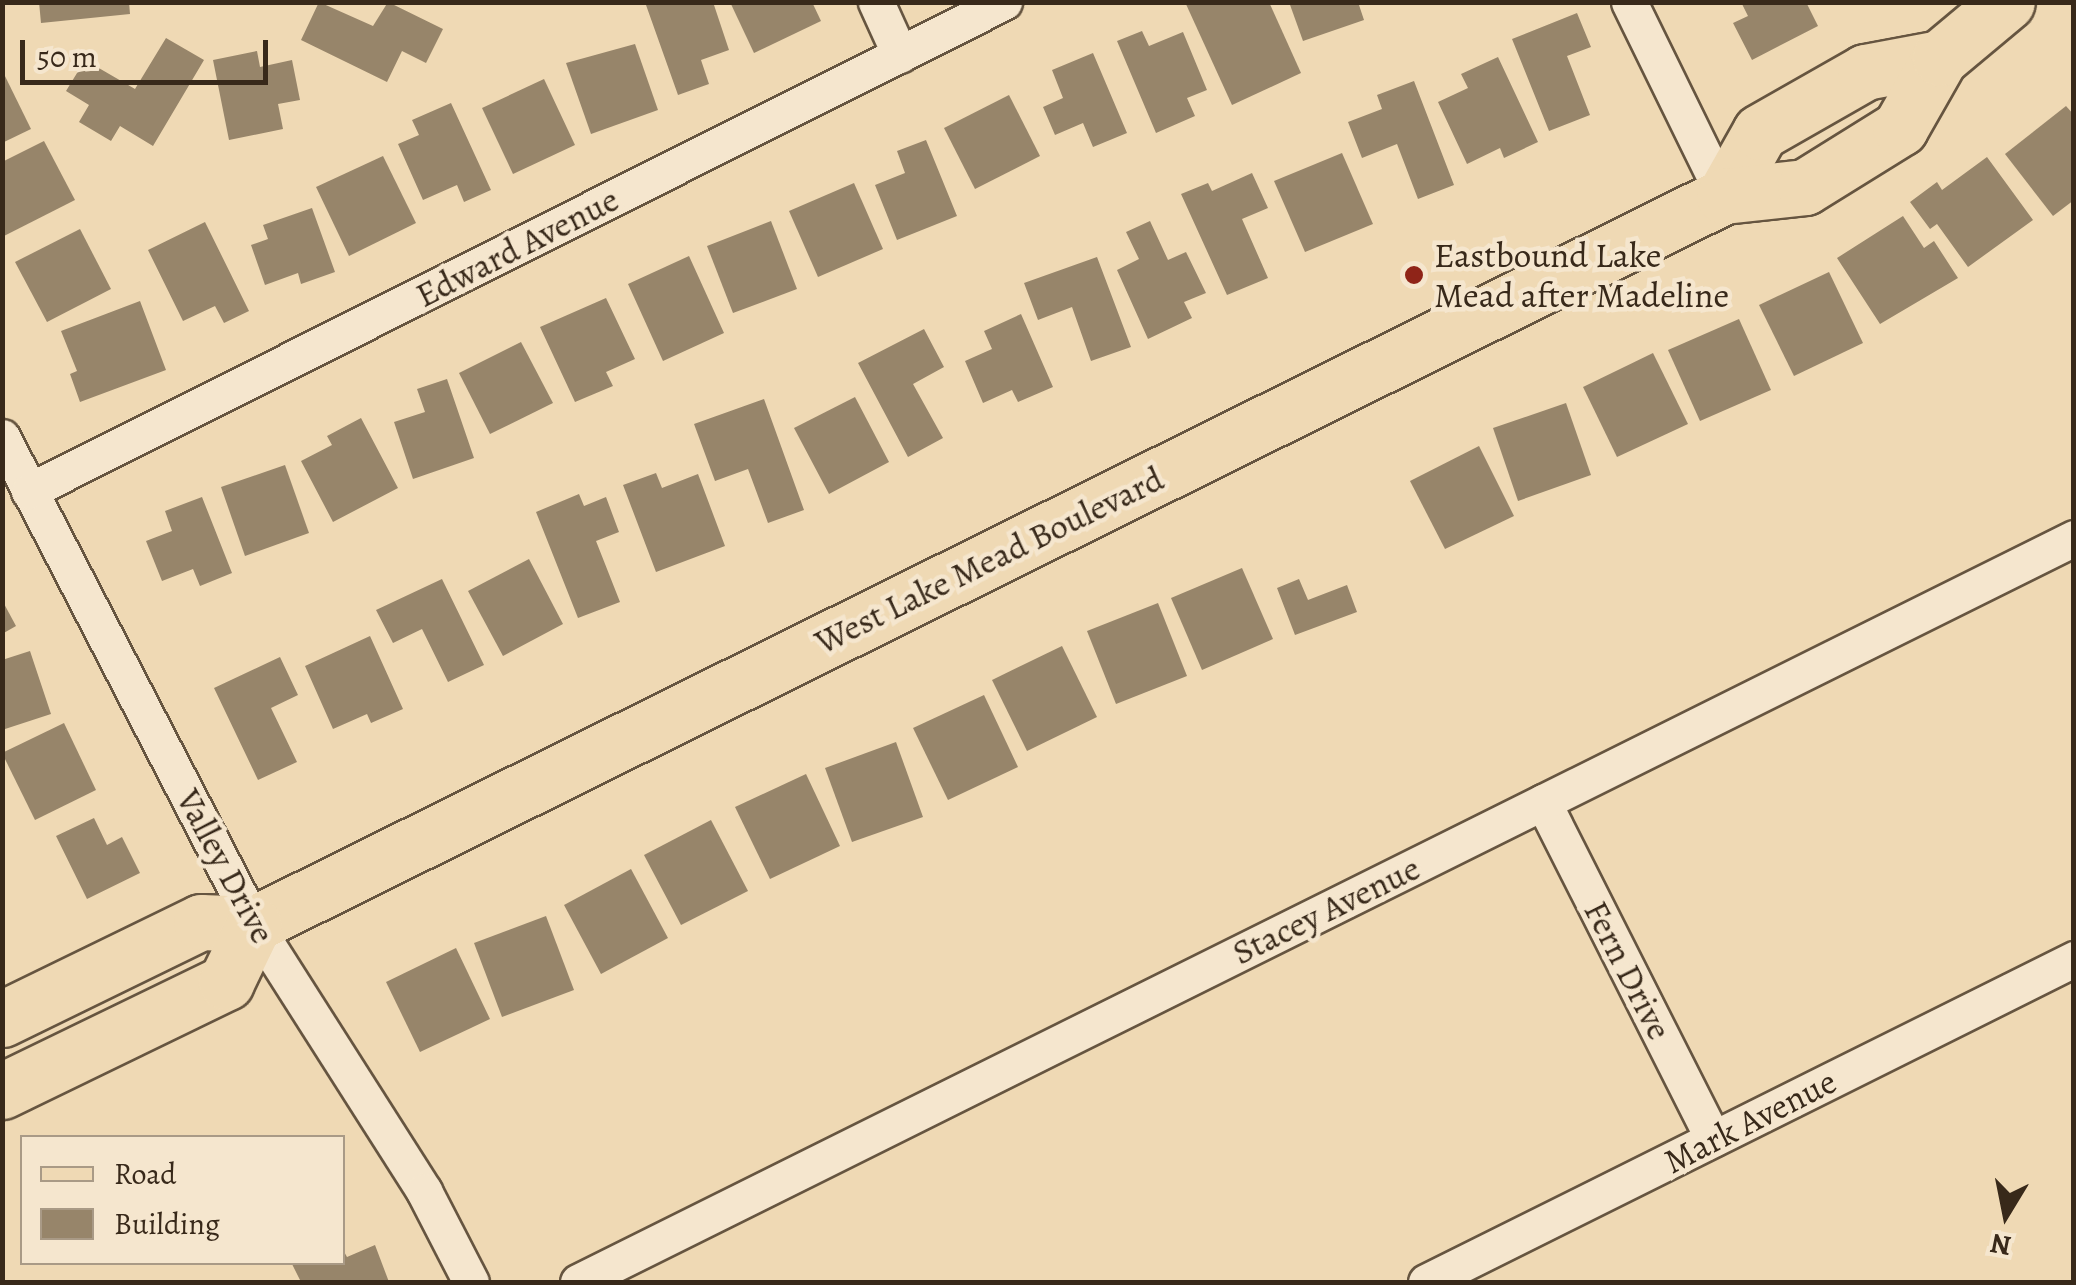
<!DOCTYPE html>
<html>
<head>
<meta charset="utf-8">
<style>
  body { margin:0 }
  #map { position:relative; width:2076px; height:1285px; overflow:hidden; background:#efd9b4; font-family:Alegreya,serif }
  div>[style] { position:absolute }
  .building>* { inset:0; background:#97856a }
  .roads { filter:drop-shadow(2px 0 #665540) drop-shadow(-2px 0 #665540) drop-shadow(0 2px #665540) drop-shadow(0 -2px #665540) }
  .minor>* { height:35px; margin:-17.5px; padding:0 17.5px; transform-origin:17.5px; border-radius:17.5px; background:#f5e6ce }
  .primary>* { height:55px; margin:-27.5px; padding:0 27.5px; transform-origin:27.5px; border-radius:27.5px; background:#efd9b4 }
  .dots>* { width:28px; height:28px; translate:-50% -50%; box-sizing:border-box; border:5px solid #f5e6ce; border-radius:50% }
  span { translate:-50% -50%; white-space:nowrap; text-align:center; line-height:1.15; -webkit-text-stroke:9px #f5e6ce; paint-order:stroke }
  .street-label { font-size:35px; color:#38291a }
  .poi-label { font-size:35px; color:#38291a }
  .left { translate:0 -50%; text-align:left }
  .frame { position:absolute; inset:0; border:5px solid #38291a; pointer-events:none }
  .legend { position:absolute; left:20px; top:1135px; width:325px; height:130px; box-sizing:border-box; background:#f5e6ce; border:2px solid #a99a86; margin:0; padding:12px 18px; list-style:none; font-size:30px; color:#38291a }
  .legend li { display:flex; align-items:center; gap:20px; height:50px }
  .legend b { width:50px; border:2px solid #a99a86 }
  .north { position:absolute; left:1956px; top:1165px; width:100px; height:100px; -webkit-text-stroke:8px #f5e6ce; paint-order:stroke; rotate:190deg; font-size:28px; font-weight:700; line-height:40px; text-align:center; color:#38291a }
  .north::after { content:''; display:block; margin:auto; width:35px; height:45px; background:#38291a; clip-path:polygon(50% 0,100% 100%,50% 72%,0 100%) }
  .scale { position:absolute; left:20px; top:40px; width:248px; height:45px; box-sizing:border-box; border:5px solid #38291a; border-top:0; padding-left:12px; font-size:30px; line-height:35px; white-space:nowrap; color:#38291a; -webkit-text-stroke:8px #f5e6ce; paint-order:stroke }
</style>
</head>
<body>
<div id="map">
  <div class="building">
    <i style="clip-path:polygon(39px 2px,129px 2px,130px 14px,41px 23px)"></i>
    <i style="clip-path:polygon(319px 2px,373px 26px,388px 2px,443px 29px,426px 63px,402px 51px,387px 82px,301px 40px)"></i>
    <i style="clip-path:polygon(652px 2px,713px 2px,729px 50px,701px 60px,709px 84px,678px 95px,646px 5px)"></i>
    <i style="clip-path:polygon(730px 2px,812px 2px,821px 21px,754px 53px)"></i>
    <i style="clip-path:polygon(1185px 2px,1269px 2px,1301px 73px,1232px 105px)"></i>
    <i style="clip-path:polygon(1289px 2px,1358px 2px,1364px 20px,1303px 41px)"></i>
    <i style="clip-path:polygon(1741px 2px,1806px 2px,1818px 26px,1752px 60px,1733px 23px,1748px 16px)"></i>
    <i style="clip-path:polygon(1577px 13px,1591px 47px,1567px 56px,1590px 115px,1549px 131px,1512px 39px)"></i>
    <i style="clip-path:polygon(1142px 31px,1149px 46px,1183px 32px,1207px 90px,1187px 98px,1195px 116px,1156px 133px,1117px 41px)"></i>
    <i style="clip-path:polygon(166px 38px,204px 60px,153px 146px,120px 126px,111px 141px,79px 122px,89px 105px,66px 91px,85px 60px,135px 89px)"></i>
    <i style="clip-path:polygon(635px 44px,658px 110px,591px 134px,566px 63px)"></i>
    <i style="clip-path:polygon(257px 51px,260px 67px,292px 60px,300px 100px,278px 104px,283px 129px,229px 140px,213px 60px)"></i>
    <i style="clip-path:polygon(1093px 53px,1127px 133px,1093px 147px,1083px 123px,1055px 135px,1043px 107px,1063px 98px,1052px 70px)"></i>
    <i style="clip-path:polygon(1498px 57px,1538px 142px,1504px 158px,1500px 148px,1467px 164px,1438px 102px,1468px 88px,1461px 74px)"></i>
    <i style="clip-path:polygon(2px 70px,31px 129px,2px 143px)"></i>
    <i style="clip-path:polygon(544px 79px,575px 145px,513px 174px,482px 108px)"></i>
    <i style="clip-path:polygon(1414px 81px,1454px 185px,1418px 199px,1397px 144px,1362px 158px,1348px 122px,1382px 109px,1377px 95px)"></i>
    <i style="clip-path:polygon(1009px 95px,1040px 156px,975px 189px,944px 128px)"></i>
    <i style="clip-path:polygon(451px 103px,491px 190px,464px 202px,457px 185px,423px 200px,398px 144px,419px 135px,412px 120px)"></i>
    <i style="clip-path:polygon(2066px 106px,2074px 115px,2074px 200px,2053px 216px,2005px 154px)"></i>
    <i style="clip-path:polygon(926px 140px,957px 216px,897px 240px,875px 185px,905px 173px,897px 151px)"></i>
    <i style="clip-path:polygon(44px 141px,75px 200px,2px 237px,2px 162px)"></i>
    <i style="clip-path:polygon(1342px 153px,1373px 224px,1305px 252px,1274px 181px)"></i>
    <i style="clip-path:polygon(383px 156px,416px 223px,349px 256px,316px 187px)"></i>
    <i style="clip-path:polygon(1987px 157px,2033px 220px,1968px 267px,1937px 224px,1930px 229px,1910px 202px,1937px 182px,1942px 190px)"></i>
    <i style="clip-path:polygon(1252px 173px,1268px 208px,1242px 219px,1268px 278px,1227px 295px,1181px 194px,1208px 183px,1212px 191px)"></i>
    <i style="clip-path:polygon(854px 183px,883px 249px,818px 277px,789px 211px)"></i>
    <i style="clip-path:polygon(312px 208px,335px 272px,301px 284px,298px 273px,265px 285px,251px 245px,268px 239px,263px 225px)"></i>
    <i style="clip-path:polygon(1903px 216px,1924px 248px,1934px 241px,1958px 278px,1880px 324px,1837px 258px)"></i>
    <i style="clip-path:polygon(771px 221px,797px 289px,733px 313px,707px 246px)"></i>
    <i style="clip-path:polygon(1150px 221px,1168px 260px,1186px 252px,1206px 293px,1184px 302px,1192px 318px,1148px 339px,1117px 270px,1139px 259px,1126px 232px)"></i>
    <i style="clip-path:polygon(205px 222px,249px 311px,224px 323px,215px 306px,183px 321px,148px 250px)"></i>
    <i style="clip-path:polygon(80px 229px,111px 289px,47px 322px,15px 262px)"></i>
    <i style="clip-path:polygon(689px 256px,724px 333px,663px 361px,628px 284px)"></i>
    <i style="clip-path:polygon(1097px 257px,1131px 347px,1091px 361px,1072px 307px,1038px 320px,1024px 283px)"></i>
    <i style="clip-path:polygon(1829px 272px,1863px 343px,1794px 376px,1759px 305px)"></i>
    <i style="clip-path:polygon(606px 298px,635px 359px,606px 372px,613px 386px,575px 402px,540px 327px)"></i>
    <i style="clip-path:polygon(140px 301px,166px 370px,80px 402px,70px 374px,77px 371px,61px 331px)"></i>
    <i style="clip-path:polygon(1021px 314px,1053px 387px,1018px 402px,1012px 390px,983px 403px,965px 361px,992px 349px,984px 331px)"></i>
    <i style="clip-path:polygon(1739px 319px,1771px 390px,1700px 421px,1668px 350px)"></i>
    <i style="clip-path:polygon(924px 329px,944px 367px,913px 384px,943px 438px,908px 457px,858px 363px)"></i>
    <i style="clip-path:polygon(521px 342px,553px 403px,490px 434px,459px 373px)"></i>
    <i style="clip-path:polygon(1653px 353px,1688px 424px,1617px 457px,1583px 387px)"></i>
    <i style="clip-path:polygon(447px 379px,474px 458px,413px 479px,394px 422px,425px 412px,417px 389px)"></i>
    <i style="clip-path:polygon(855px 397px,889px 462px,829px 494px,794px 428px)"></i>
    <i style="clip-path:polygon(764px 399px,804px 510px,768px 523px,748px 469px,715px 481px,694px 424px)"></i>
    <i style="clip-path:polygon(1566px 403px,1591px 475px,1518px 501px,1493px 428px)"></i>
    <i style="clip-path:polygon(361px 418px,398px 488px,333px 522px,301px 461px,332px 445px,327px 436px)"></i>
    <i style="clip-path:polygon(1479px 446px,1514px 516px,1445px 549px,1410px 481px)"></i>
    <i style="clip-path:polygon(285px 465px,309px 533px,245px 556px,221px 487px)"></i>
    <i style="clip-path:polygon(656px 473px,662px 488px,698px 474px,725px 546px,656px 572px,623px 485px)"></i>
    <i style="clip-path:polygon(579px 494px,584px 506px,606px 497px,619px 532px,596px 541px,620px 602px,578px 618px,536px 512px)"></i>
    <i style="clip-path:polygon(202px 497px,232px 573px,200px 586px,193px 569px,162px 581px,146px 541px,172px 531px,165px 511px)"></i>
    <i style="clip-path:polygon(529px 559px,563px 624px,503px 656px,468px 591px)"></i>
    <i style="clip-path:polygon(1242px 568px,1273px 639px,1202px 670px,1171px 598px)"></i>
    <i style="clip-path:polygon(442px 579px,484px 665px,448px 682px,422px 629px,393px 643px,376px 610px)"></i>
    <i style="clip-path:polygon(1299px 579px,1308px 600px,1347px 585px,1357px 612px,1295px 635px,1277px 588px)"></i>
    <i style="clip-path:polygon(2px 600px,16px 626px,2px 634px)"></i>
    <i style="clip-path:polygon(1158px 603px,1187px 676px,1116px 704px,1087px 631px)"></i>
    <i style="clip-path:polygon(370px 636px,403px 709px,371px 723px,367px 714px,333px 729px,305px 666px)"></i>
    <i style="clip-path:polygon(1062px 646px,1097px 717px,1027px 751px,992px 680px)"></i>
    <i style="clip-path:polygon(30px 651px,51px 714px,2px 730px,2px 660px)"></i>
    <i style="clip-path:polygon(280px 657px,298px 695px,271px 708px,297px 762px,258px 780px,214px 688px)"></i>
    <i style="clip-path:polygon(984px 695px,1018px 767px,948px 800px,913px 728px)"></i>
    <i style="clip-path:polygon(64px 723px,96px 790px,35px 820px,2px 753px)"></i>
    <i style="clip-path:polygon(896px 742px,923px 817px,852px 842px,825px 768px)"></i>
    <i style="clip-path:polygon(806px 774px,840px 846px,770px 879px,735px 807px)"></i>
    <i style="clip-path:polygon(94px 818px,107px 845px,122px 837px,140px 873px,87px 899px,56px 836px)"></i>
    <i style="clip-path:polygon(711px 820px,748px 891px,681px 925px,644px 855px)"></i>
    <i style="clip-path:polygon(631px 869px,668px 938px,601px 974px,564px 905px)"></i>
    <i style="clip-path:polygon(546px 916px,574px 990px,502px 1017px,474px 943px)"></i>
    <i style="clip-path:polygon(456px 948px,490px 1019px,420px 1052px,386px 982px)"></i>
    <i style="clip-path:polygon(375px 1245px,389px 1282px,301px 1282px,291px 1262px,342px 1262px,342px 1248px,347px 1257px)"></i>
  </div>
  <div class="roads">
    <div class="minor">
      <i style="left:876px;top:2px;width:58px;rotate:65.6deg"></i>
      <i style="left:1629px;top:2px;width:216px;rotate:63.9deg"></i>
      <i style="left:2px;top:437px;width:548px;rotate:62.64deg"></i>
      <i style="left:254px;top:924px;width:317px;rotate:57.5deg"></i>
      <i style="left:424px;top:1191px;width:102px;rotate:62.7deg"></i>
      <i style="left:29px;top:491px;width:1091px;rotate:-26.64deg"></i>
      <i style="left:1543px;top:802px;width:377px;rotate:63.2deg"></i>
      <i style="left:578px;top:1282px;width:1671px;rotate:-26.44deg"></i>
      <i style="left:1426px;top:1282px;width:724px;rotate:-26.49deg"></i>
    </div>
    <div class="primary">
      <i style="left:1724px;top:196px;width:73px;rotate:-60.6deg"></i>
      <i style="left:1760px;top:132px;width:121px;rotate:-29.7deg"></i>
      <i style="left:1865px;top:72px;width:76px;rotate:-10.6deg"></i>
      <i style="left:2px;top:1019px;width:221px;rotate:-26deg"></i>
      <i style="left:201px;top:922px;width:53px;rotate:2.2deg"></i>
      <i style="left:254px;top:924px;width:1640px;rotate:-26.35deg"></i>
      <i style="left:1724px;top:196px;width:81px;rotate:-6.3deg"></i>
      <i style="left:1805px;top:187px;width:112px;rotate:-31.8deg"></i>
      <i style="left:1900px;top:128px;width:81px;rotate:-60.3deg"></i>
      <i style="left:1940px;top:58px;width:87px;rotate:-39.9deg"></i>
      <i style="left:2px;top:1091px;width:249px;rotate:-25.9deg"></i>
      <i style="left:226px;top:982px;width:64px;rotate:-64.2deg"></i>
    </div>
  </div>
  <div class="dots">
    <i style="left:1414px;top:275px;background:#8f2418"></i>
  </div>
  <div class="street-label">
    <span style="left:517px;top:247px;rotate:-27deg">Edward Avenue</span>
    <span style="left:989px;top:560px;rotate:-26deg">West Lake Mead Boulevard</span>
    <span style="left:226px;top:866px;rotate:62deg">Valley Drive</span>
    <span style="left:1326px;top:910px;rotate:-26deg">Stacey Avenue</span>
    <span style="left:1628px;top:970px;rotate:63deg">Fern Drive</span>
    <span style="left:1750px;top:1121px;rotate:-27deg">Mark Avenue</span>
  </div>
  <div class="poi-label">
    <span class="left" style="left:1434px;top:275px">Eastbound Lake<br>Mead after Madeline</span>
  </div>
  <div class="frame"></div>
  <ul class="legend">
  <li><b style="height:12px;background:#efd9b4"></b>Road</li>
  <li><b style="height:28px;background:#97856a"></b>Building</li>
  </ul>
  <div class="north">N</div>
  <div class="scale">50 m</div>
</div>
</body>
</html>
